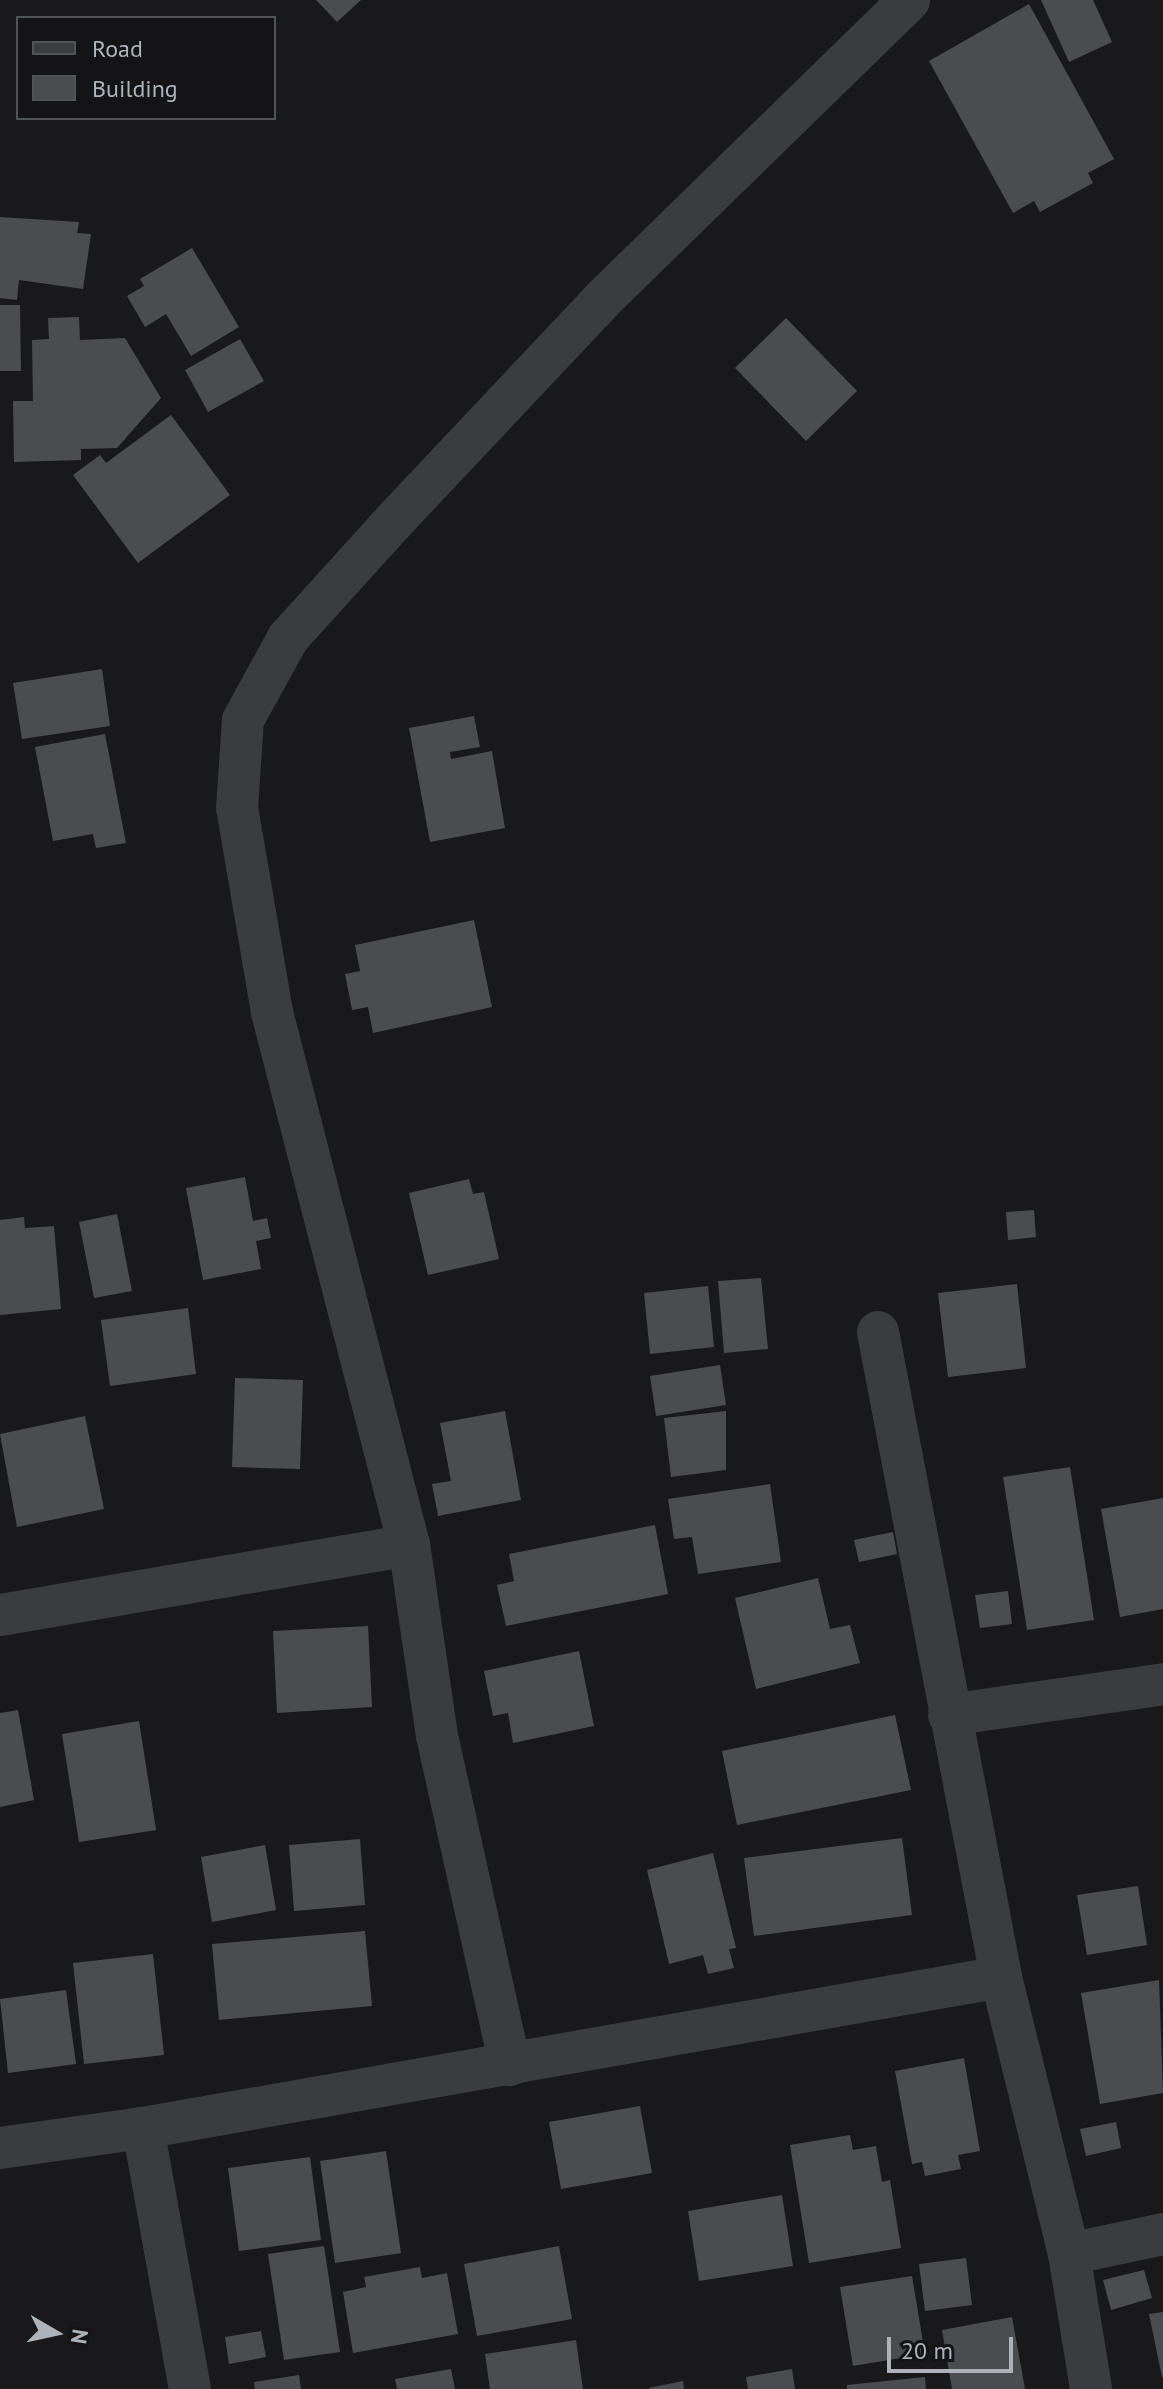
<!DOCTYPE html>
<html>
<head>
<meta charset="utf-8">
<style>
  body { margin:0 }
  #map { position:relative; width:1163px; height:2389px; overflow:hidden; background:#19191b; font-family:"PT Sans",sans-serif }
  div>[style] { position:absolute }
  .building>* { inset:0; background:#4b4c4f }
  .minor>* { height:42px; margin:-21px; padding:0 21px; transform-origin:21px; border-radius:21px; background:#3a3c3f }
  span { translate:-50% -50%; white-space:nowrap; text-align:center; line-height:1.15; -webkit-text-stroke:6px #141416; paint-order:stroke }
  .legend { position:absolute; left:16px; top:16px; width:260px; height:104px; box-sizing:border-box; background:#141416; border:2px solid #515457; margin:0; padding:10px 14px; list-style:none; font-size:24px; color:#adb3b9 }
  .legend li { display:flex; align-items:center; gap:16px; height:40px }
  .legend b { width:40px; border:2px solid #515457 }
  .north { position:absolute; left:16px; top:2293px; width:80px; height:80px; -webkit-text-stroke:6px #141416; paint-order:stroke; rotate:99deg; font-size:22px; font-weight:700; line-height:32px; text-align:center; color:#adb3b9 }
  .north::after { content:''; display:block; margin:auto; width:28px; height:36px; background:#adb3b9; clip-path:polygon(50% 0,100% 100%,50% 72%,0 100%) }
  .scale { position:absolute; left:887px; top:2337px; width:126px; height:36px; box-sizing:border-box; border:4px solid #adb3b9; border-top:0; padding-left:10px; font-size:24px; line-height:28px; white-space:nowrap; color:#adb3b9; -webkit-text-stroke:6px #141416; paint-order:stroke }
</style>
</head>
<body>
<div id="map">
  <div class="building">
    <i style="clip-path:polygon(316px 0,361px 0,337px 22px)"></i>
    <i style="clip-path:polygon(1041px 0,1093px 0,1112px 42px,1069px 62px)"></i>
    <i style="clip-path:polygon(1029px 4px,1114px 159px,1088px 173px,1093px 183px,1040px 212px,1034px 201px,1013px 213px,929px 61px)"></i>
    <i style="clip-path:polygon(0 217px,79px 222px,77px 233px,91px 234px,83px 289px,19px 280px,17px 300px,0 298px)"></i>
    <i style="clip-path:polygon(192px 248px,239px 327px,191px 356px,166px 314px,145px 327px,127px 296px,144px 286px,140px 279px)"></i>
    <i style="clip-path:polygon(0 305px,20px 305px,21px 371px,0 371px)"></i>
    <i style="clip-path:polygon(79px 317px,80px 340px,125px 338px,161px 398px,117px 448px,81px 449px,81px 460px,14px 462px,13px 401px,33px 401px,32px 340px,49px 339px,48px 318px)"></i>
    <i style="clip-path:polygon(786px 318px,857px 391px,806px 441px,735px 368px)"></i>
    <i style="clip-path:polygon(240px 339px,264px 381px,208px 412px,185px 370px)"></i>
    <i style="clip-path:polygon(171px 415px,230px 495px,138px 563px,73px 475px,100px 455px,106px 463px)"></i>
    <i style="clip-path:polygon(102px 669px,110px 726px,22px 739px,13px 683px)"></i>
    <i style="clip-path:polygon(474px 716px,480px 747px,450px 752px,451px 759px,492px 751px,505px 828px,430px 842px,409px 728px)"></i>
    <i style="clip-path:polygon(105px 734px,126px 843px,96px 848px,93px 834px,53px 841px,35px 747px)"></i>
    <i style="clip-path:polygon(474px 920px,492px 1007px,373px 1033px,368px 1007px,352px 1010px,345px 974px,360px 971px,355px 945px)"></i>
    <i style="clip-path:polygon(245px 1177px,253px 1221px,267px 1218px,271px 1238px,256px 1241px,261px 1269px,203px 1280px,186px 1188px)"></i>
    <i style="clip-path:polygon(469px 1179px,473px 1194px,484px 1192px,499px 1259px,428px 1275px,409px 1193px)"></i>
    <i style="clip-path:polygon(1034px 1210px,1036px 1237px,1008px 1240px,1006px 1212px)"></i>
    <i style="clip-path:polygon(117px 1214px,132px 1291px,94px 1298px,79px 1222px)"></i>
    <i style="clip-path:polygon(24px 1217px,25px 1228px,54px 1226px,61px 1309px,0 1315px,0 1220px)"></i>
    <i style="clip-path:polygon(761px 1278px,768px 1349px,724px 1353px,718px 1281px)"></i>
    <i style="clip-path:polygon(1017px 1284px,1026px 1368px,948px 1377px,938px 1293px)"></i>
    <i style="clip-path:polygon(708px 1286px,714px 1347px,650px 1354px,644px 1293px)"></i>
    <i style="clip-path:polygon(188px 1308px,196px 1374px,110px 1386px,101px 1320px)"></i>
    <i style="clip-path:polygon(720px 1365px,726px 1405px,656px 1416px,650px 1376px)"></i>
    <i style="clip-path:polygon(235px 1378px,303px 1380px,300px 1469px,232px 1467px)"></i>
    <i style="clip-path:polygon(505px 1411px,521px 1500px,438px 1516px,432px 1484px,451px 1481px,440px 1423px)"></i>
    <i style="clip-path:polygon(726px 1411px,726px 1470px,671px 1477px,664px 1418px)"></i>
    <i style="clip-path:polygon(85px 1416px,104px 1509px,17px 1527px,0 1434px)"></i>
    <i style="clip-path:polygon(1070px 1467px,1094px 1620px,1027px 1630px,1003px 1477px)"></i>
    <i style="clip-path:polygon(770px 1484px,781px 1562px,698px 1574px,692px 1537px,674px 1539px,668px 1499px)"></i>
    <i style="clip-path:polygon(1163px 1498px,1163px 1609px,1120px 1617px,1101px 1509px)"></i>
    <i style="clip-path:polygon(655px 1525px,668px 1594px,506px 1626px,497px 1585px,514px 1581px,509px 1554px)"></i>
    <i style="clip-path:polygon(893px 1532px,897px 1554px,859px 1562px,854px 1540px)"></i>
    <i style="clip-path:polygon(818px 1578px,830px 1629px,850px 1625px,860px 1663px,756px 1689px,735px 1598px)"></i>
    <i style="clip-path:polygon(1008px 1591px,1012px 1624px,980px 1628px,975px 1595px)"></i>
    <i style="clip-path:polygon(368px 1626px,372px 1707px,277px 1713px,273px 1631px)"></i>
    <i style="clip-path:polygon(579px 1651px,594px 1726px,513px 1743px,508px 1713px,493px 1716px,484px 1671px)"></i>
    <i style="clip-path:polygon(18px 1710px,34px 1800px,0 1807px,0 1713px)"></i>
    <i style="clip-path:polygon(895px 1715px,911px 1790px,737px 1825px,722px 1751px)"></i>
    <i style="clip-path:polygon(139px 1721px,156px 1830px,79px 1842px,62px 1734px)"></i>
    <i style="clip-path:polygon(902px 1838px,912px 1915px,754px 1936px,744px 1858px)"></i>
    <i style="clip-path:polygon(360px 1839px,365px 1905px,294px 1911px,289px 1845px)"></i>
    <i style="clip-path:polygon(265px 1845px,276px 1910px,212px 1922px,201px 1857px)"></i>
    <i style="clip-path:polygon(713px 1853px,736px 1948px,729px 1949px,734px 1968px,708px 1974px,703px 1955px,669px 1964px,647px 1870px)"></i>
    <i style="clip-path:polygon(1138px 1886px,1147px 1945px,1087px 1955px,1077px 1895px)"></i>
    <i style="clip-path:polygon(365px 1931px,372px 2006px,219px 2020px,212px 1944px)"></i>
    <i style="clip-path:polygon(153px 1954px,164px 2055px,84px 2064px,73px 1963px)"></i>
    <i style="clip-path:polygon(1159px 1980px,1163px 2093px,1100px 2104px,1081px 1993px)"></i>
    <i style="clip-path:polygon(66px 1990px,76px 2064px,8px 2073px,0 1999px)"></i>
    <i style="clip-path:polygon(964px 2058px,980px 2151px,958px 2155px,961px 2169px,925px 2176px,922px 2162px,912px 2164px,895px 2071px)"></i>
    <i style="clip-path:polygon(640px 2106px,652px 2173px,561px 2189px,549px 2122px)"></i>
    <i style="clip-path:polygon(1116px 2122px,1121px 2148px,1086px 2156px,1080px 2129px)"></i>
    <i style="clip-path:polygon(850px 2135px,853px 2150px,876px 2146px,882px 2182px,890px 2180px,901px 2248px,809px 2263px,790px 2145px)"></i>
    <i style="clip-path:polygon(386px 2151px,401px 2253px,335px 2263px,320px 2161px)"></i>
    <i style="clip-path:polygon(310px 2157px,321px 2240px,239px 2251px,228px 2168px)"></i>
    <i style="clip-path:polygon(782px 2195px,793px 2266px,699px 2281px,688px 2211px)"></i>
    <i style="clip-path:polygon(324px 2246px,340px 2352px,284px 2360px,268px 2254px)"></i>
    <i style="clip-path:polygon(559px 2246px,572px 2319px,477px 2336px,464px 2264px)"></i>
    <i style="clip-path:polygon(966px 2258px,972px 2305px,925px 2311px,919px 2264px)"></i>
    <i style="clip-path:polygon(420px 2267px,422px 2278px,447px 2273px,458px 2334px,353px 2353px,343px 2292px,366px 2287px,364px 2277px)"></i>
    <i style="clip-path:polygon(1144px 2270px,1152px 2298px,1111px 2310px,1103px 2280px)"></i>
    <i style="clip-path:polygon(912px 2276px,925px 2354px,853px 2366px,840px 2287px)"></i>
    <i style="clip-path:polygon(1163px 2312px,1163px 2377px,1162px 2377px,1149px 2314px)"></i>
    <i style="clip-path:polygon(1012px 2317px,1025px 2389px,952px 2389px,942px 2330px)"></i>
    <i style="clip-path:polygon(261px 2331px,266px 2357px,229px 2364px,225px 2337px)"></i>
    <i style="clip-path:polygon(576px 2340px,583px 2389px,490px 2389px,485px 2354px)"></i>
    <i style="clip-path:polygon(451px 2369px,455px 2389px,397px 2389px,395px 2379px)"></i>
    <i style="clip-path:polygon(792px 2369px,795px 2389px,748px 2389px,746px 2377px)"></i>
    <i style="clip-path:polygon(299px 2375px,301px 2389px,255px 2389px,254px 2382px)"></i>
    <i style="clip-path:polygon(925px 2377px,926px 2389px,847px 2389px,847px 2385px)"></i>
    <i style="clip-path:polygon(683px 2381px,684px 2389px,649px 2389px,649px 2388px)"></i>
  </div>
  <div class="minor">
    <i style="left:878px;top:1332px;width:657px;rotate:79.2deg"></i>
    <i style="left:1001px;top:1977px;width:285px;rotate:76.2deg"></i>
    <i style="left:1069px;top:2254px;width:137px;rotate:80.7deg"></i>
    <i style="left:0;top:1615px;width:415px;rotate:-9.7deg"></i>
    <i style="left:949px;top:1715px;width:216px;rotate:-8.2deg"></i>
    <i style="left:510px;top:2065px;width:337px;rotate:-102.5deg"></i>
    <i style="left:437px;top:1736px;width:193px;rotate:-98.3deg"></i>
    <i style="left:409px;top:1545px;width:550px;rotate:-104.42deg"></i>
    <i style="left:272px;top:1012px;width:207px;rotate:-99.7deg"></i>
    <i style="left:237px;top:808px;width:88px;rotate:-86.1deg"></i>
    <i style="left:243px;top:720px;width:94px;rotate:-61.2deg"></i>
    <i style="left:288px;top:638px;width:156px;rotate:-47.8deg"></i>
    <i style="left:393px;top:522px;width:305px;rotate:-46.7deg"></i>
    <i style="left:602px;top:300px;width:429px;rotate:-44.3deg"></i>
    <i style="left:143px;top:2128px;width:265px;rotate:79.8deg"></i>
    <i style="left:0;top:2148px;width:144px;rotate:-8deg"></i>
    <i style="left:143px;top:2128px;width:871px;rotate:-9.98deg"></i>
    <i style="left:1069px;top:2254px;width:96px;rotate:-12deg"></i>
  </div>
  <ul class="legend">
  <li><b style="height:10px;background:#3a3c3f"></b>Road</li>
  <li><b style="height:22px;background:#4b4c4f"></b>Building</li>
  </ul>
  <div class="north">N</div>
  <div class="scale">20 m</div>
</div>
</body>
</html>
